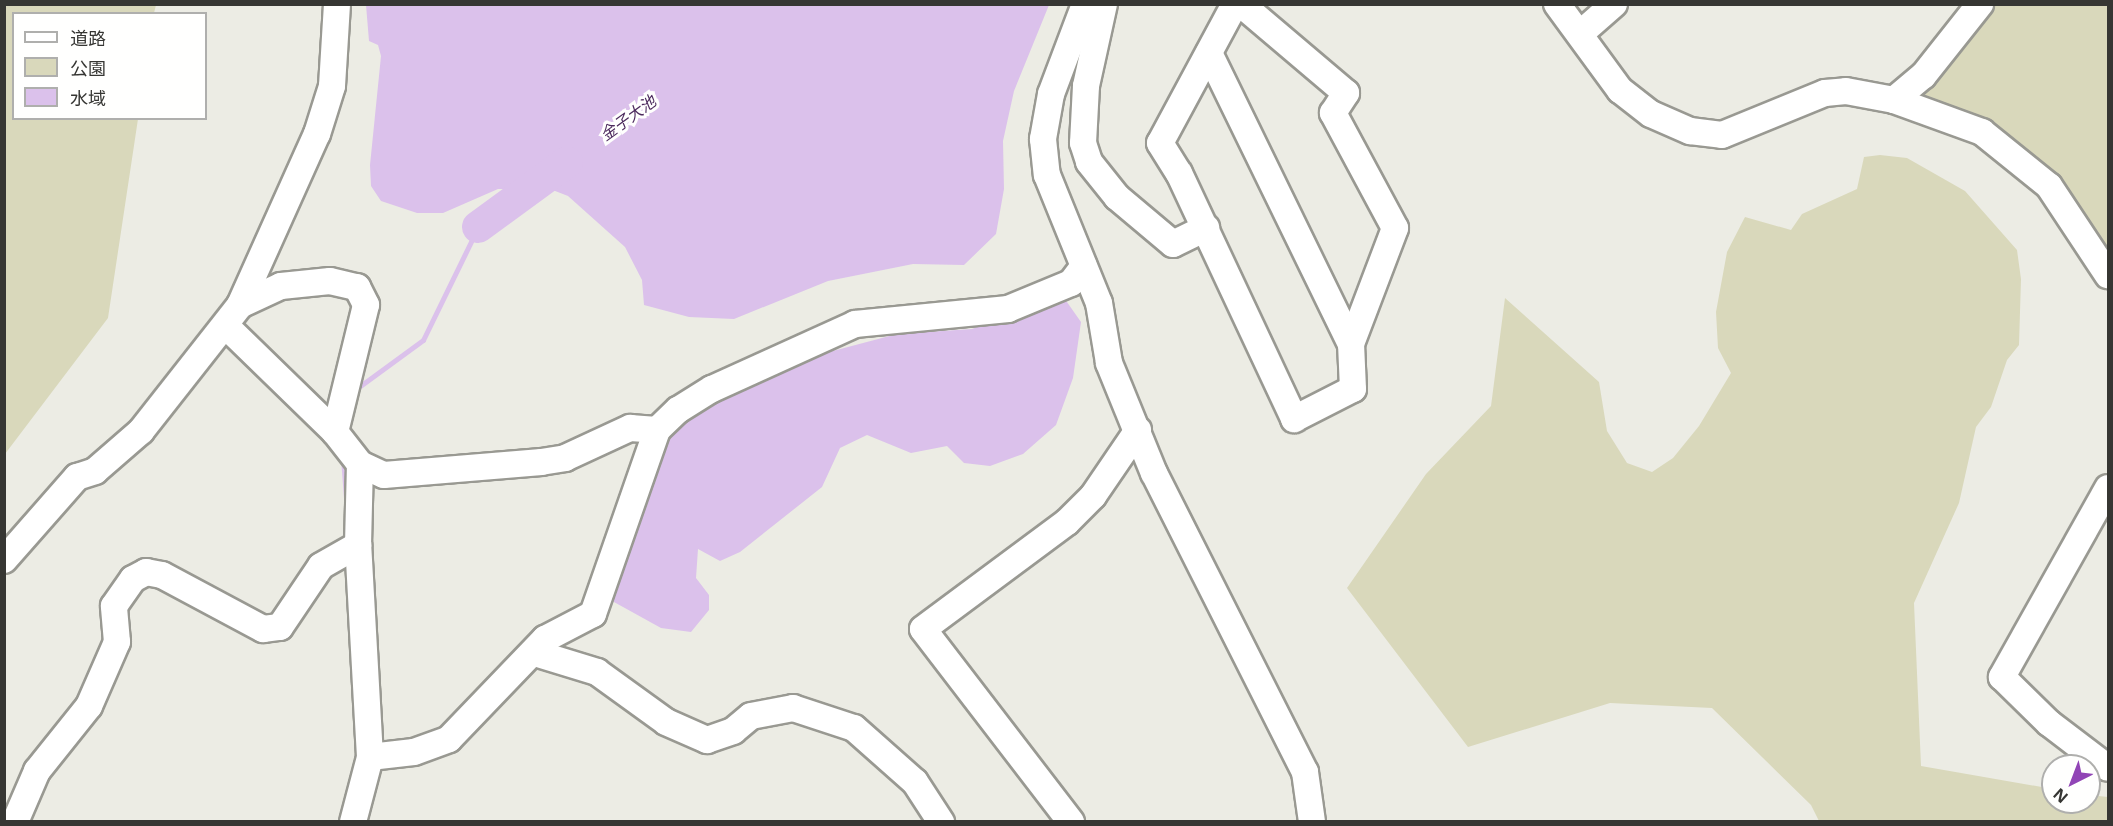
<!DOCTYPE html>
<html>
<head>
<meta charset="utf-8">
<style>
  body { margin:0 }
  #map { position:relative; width:2113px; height:826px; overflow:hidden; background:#ecece4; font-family:"Noto Sans","Noto Sans JP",sans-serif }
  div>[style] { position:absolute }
  .green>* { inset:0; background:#d9d8bb }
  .water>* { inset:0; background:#dbc1eb }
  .stream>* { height:5px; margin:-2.5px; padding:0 2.5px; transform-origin:2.5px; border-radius:2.5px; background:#dbc1eb }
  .river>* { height:32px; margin:-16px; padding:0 16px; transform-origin:16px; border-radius:16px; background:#dbc1eb }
  .roads { filter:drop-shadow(2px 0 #999992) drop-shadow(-2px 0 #999992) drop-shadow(0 2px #999992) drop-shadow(0 -2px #999992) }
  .minor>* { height:26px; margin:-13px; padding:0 13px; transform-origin:13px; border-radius:13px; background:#fff }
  span { translate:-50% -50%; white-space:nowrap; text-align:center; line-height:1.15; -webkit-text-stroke:6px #fffffe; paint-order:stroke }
  .water-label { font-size:16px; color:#4d2b5e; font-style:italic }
  .frame { position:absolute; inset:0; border:6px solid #363633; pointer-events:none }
  .legend { position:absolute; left:12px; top:12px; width:195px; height:108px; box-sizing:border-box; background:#fffffe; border:2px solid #afafad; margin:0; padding:8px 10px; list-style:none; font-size:18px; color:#363633 }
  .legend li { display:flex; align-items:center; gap:12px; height:30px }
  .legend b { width:30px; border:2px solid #afafad }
  .north { position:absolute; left:2041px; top:754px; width:60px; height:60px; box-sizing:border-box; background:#fffffe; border:2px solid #afafad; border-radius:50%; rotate:222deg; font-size:16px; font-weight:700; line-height:24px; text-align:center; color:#363633 }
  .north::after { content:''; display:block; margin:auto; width:21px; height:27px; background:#9145b6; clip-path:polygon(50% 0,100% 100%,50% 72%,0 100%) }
</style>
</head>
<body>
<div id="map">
  <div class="green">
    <i style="clip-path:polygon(5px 4px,156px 5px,154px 13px,14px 14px,14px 118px,138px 119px,108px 318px,5px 454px)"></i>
    <i style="clip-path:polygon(1984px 5px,2108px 5px,2108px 263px,2057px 184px,1910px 88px)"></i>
    <i style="clip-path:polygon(1880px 155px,1907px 158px,1965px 191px,2017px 250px,2021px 279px,2019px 345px,2007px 360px,1991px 407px,1976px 427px,1959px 503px,1914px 603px,1921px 766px,2053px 789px,2053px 802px,2089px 802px,2089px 795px,2108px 797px,2108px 821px,1819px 821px,1811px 805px,1712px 708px,1610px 703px,1468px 747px,1347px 588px,1426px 474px,1491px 406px,1505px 298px,1599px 382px,1607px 431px,1627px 463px,1652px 472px,1673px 458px,1699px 426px,1731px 373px,1718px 348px,1716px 312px,1727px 252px,1745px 217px,1791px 230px,1802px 214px,1857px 189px,1864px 157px)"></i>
  </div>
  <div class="water">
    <i style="clip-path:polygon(366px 5px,366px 4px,1049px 5px,1014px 91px,1003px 141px,1004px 189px,996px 234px,964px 265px,913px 264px,828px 281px,734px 319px,689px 317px,644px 305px,642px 280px,625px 247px,568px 196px,550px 189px,498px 189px,443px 213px,417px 213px,381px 201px,371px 186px,370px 165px,381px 56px,378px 45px,369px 41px)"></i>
    <i style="clip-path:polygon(1062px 295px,1081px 322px,1073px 378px,1056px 425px,1023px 454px,990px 466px,964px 463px,947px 446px,911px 453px,867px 435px,840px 448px,822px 487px,740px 552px,720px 561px,698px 549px,696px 578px,709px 595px,709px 610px,691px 632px,661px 628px,614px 602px,613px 569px,667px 442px,689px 416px,814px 356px,897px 334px,972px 329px)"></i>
  </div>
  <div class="stream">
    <i style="left:356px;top:389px;width:83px;rotate:-36.2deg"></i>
    <i style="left:423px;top:340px;width:126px;rotate:-64deg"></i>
    <i style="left:343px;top:458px;width:53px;rotate:85.7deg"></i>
    <i style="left:354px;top:771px;width:23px;rotate:-80deg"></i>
  </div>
  <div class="river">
    <i style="left:478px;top:227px;width:110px;rotate:-36.1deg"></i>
  </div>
  <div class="roads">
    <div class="minor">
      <i style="left:1085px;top:4px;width:96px;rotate:110.7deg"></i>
      <i style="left:1051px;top:94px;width:46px;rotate:100.1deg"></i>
      <i style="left:1043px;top:139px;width:36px;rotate:84deg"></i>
      <i style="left:1047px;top:175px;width:138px;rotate:67.9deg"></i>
      <i style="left:1099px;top:303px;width:61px;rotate:80.5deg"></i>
      <i style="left:1109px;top:363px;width:119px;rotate:67.8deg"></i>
      <i style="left:1154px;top:473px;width:335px;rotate:63.2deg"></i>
      <i style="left:1305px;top:772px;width:50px;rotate:82deg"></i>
      <i style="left:1104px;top:4px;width:84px;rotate:102.4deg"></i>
      <i style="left:1086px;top:86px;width:57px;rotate:93deg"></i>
      <i style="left:1083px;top:143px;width:20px;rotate:72deg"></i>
      <i style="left:1089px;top:162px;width:45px;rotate:51.3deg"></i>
      <i style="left:1117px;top:197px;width:73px;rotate:40deg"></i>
      <i style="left:1173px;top:244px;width:37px;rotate:-26deg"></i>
      <i style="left:1235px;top:4px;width:158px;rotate:118.3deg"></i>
      <i style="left:1160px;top:143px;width:36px;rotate:58deg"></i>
      <i style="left:1179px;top:173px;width:272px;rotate:64.9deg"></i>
      <i style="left:1294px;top:419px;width:66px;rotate:-27deg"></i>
      <i style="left:1353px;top:389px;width:45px;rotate:-92.5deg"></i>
      <i style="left:1351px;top:344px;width:124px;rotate:-69.2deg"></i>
      <i style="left:1395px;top:228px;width:131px;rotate:-118.3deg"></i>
      <i style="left:1333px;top:113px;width:24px;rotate:-57deg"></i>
      <i style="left:1346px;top:93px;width:138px;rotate:-139.7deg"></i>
      <i style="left:1557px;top:4px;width:107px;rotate:53.8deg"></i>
      <i style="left:1620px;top:90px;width:39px;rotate:38deg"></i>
      <i style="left:1651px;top:114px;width:43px;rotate:23.6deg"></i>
      <i style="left:1690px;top:131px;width:32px;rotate:7deg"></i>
      <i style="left:1722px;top:135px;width:111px;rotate:-22.2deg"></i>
      <i style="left:1825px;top:93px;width:21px;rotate:-5deg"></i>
      <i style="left:1846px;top:91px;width:49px;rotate:10.6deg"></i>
      <i style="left:1894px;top:100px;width:94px;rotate:20deg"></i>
      <i style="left:1982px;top:132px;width:86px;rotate:38.9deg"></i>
      <i style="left:2049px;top:186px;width:107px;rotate:56.5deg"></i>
      <i style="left:1581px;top:33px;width:44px;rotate:-41.3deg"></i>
      <i style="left:1209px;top:53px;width:324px;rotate:64deg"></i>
      <i style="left:1894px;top:100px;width:38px;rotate:-40deg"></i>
      <i style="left:1923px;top:76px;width:92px;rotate:-51.6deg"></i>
      <i style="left:240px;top:305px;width:45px;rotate:-24.9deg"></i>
      <i style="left:281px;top:286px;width:49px;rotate:-5.8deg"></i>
      <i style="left:330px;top:281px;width:28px;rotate:13deg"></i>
      <i style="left:357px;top:287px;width:20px;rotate:63deg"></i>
      <i style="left:366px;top:305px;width:131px;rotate:103.7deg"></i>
      <i style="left:226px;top:326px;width:152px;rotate:44.2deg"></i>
      <i style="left:335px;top:432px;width:41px;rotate:52deg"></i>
      <i style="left:360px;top:464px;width:26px;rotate:25deg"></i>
      <i style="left:384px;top:475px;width:158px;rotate:-4.7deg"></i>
      <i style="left:541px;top:462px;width:24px;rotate:-9deg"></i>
      <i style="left:565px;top:458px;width:72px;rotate:-24.8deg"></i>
      <i style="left:630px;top:428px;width:27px;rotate:4deg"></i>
      <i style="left:2108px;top:488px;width:217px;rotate:119.3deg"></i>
      <i style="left:2002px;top:677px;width:66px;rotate:44.4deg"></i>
      <i style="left:2049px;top:723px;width:74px;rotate:37.3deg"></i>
      <i style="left:4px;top:560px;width:111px;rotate:-48.7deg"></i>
      <i style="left:77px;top:477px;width:19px;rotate:-18deg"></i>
      <i style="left:95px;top:471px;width:61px;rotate:-41deg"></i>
      <i style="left:141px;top:431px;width:160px;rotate:-51.8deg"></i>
      <i style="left:240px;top:305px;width:188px;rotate:-65.8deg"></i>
      <i style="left:317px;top:134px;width:50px;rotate:-72.6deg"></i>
      <i style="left:332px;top:86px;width:82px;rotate:-86.5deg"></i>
      <i style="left:535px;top:653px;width:65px;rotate:17deg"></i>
      <i style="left:597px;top:672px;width:85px;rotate:35.9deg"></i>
      <i style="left:666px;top:722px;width:45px;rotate:23.7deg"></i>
      <i style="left:707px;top:740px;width:28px;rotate:-19deg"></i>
      <i style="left:733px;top:731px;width:23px;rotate:-40deg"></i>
      <i style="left:751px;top:716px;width:43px;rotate:-10.8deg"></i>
      <i style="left:793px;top:708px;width:64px;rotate:18.2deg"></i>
      <i style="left:854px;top:728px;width:81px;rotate:41.5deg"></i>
      <i style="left:915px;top:782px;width:48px;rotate:57deg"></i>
      <i style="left:370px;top:757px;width:44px;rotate:-6.5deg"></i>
      <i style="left:414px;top:752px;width:37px;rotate:-20deg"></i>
      <i style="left:449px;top:739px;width:139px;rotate:-46.2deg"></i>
      <i style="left:545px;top:639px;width:54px;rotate:-27.5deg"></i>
      <i style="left:593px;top:614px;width:195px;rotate:-70.8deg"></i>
      <i style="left:657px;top:430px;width:29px;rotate:-44deg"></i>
      <i style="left:678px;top:410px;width:40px;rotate:-32deg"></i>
      <i style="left:712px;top:389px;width:157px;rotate:-24.4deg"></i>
      <i style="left:855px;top:324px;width:154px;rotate:-5.6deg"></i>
      <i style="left:1008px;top:309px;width:68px;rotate:-22.4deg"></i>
      <i style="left:1071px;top:283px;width:21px;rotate:-53deg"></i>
      <i style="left:15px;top:822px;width:56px;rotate:-66.7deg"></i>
      <i style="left:37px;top:771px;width:83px;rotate:-51.3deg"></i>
      <i style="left:89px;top:706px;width:70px;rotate:-66.4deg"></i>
      <i style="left:117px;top:642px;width:36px;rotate:-95deg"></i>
      <i style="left:114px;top:606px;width:33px;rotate:-55deg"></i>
      <i style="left:133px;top:579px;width:15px;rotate:-28deg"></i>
      <i style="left:146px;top:572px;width:16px;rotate:11deg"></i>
      <i style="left:162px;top:575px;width:115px;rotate:28.1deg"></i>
      <i style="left:263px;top:629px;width:17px;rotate:-7deg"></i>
      <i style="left:280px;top:627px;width:73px;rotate:-56.1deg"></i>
      <i style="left:321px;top:566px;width:43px;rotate:-29.6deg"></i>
      <i style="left:353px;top:822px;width:67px;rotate:-75.3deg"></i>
      <i style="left:370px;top:757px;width:212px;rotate:-93.2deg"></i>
      <i style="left:358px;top:545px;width:81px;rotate:-88.6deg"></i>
      <i style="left:1071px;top:822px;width:243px;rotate:-127.5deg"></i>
      <i style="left:923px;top:629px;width:179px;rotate:-36.6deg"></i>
      <i style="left:1067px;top:522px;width:37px;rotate:-45deg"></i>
      <i style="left:1093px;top:496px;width:80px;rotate:-55.7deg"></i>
    </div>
  </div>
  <div class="water-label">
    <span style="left:628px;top:118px;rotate:-36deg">金子大池</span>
  </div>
  <div class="frame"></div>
  <ul class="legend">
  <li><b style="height:8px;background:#fff"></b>道路</li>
  <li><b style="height:16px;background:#d9d8bb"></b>公園</li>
  <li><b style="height:16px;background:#dbc1eb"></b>水域</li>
  </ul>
  <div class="north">N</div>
</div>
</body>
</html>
